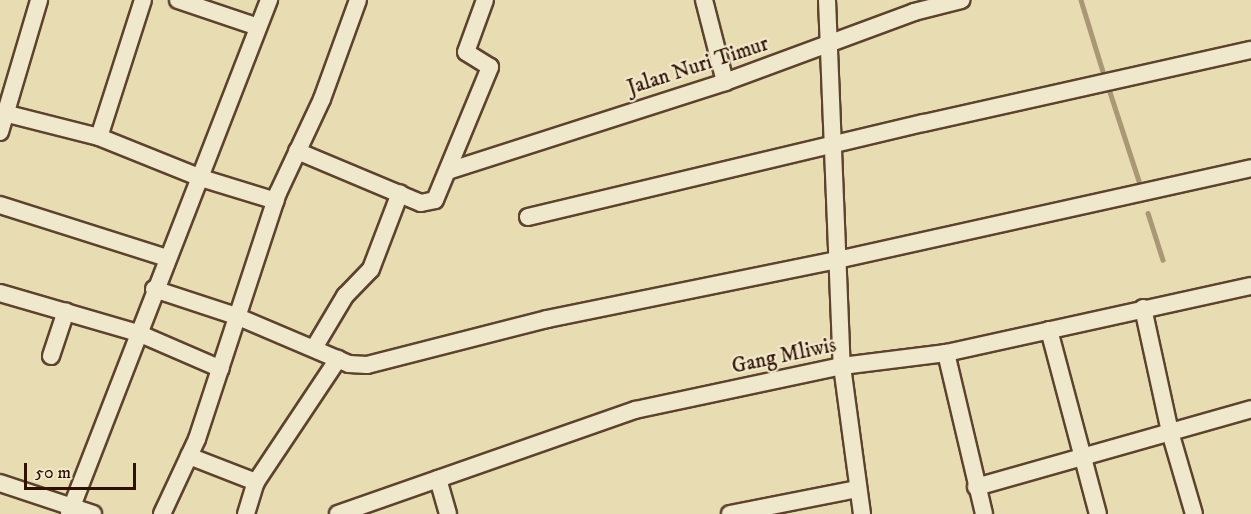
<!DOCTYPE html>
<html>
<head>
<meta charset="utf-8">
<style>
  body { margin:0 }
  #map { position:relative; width:1251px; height:514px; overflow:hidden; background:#e8dcb2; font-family:"IM FELL DW Pica",serif }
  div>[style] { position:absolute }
  .stream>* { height:4.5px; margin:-2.25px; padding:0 2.25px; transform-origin:2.25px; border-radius:2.25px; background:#a99776 }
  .roads { filter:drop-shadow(2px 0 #5d432d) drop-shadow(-2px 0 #5d432d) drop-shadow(0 2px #5d432d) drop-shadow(0 -2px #5d432d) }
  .minor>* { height:16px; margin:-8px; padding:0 8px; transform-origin:8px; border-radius:8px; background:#f0e8cd }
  span { translate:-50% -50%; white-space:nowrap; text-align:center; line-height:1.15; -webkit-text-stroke:4.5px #f0e8cd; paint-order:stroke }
  .street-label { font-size:21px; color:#2f1001 }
  .scale { position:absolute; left:24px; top:463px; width:112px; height:27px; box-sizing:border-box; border:3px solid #2f1001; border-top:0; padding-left:8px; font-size:18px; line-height:21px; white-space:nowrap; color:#2f1001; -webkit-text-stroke:4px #f0e8cd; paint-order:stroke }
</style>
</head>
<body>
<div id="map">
  <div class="stream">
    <i style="left:1081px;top:0;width:82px;rotate:72.9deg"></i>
    <i style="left:1108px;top:86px;width:100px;rotate:71.9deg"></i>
    <i style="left:1148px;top:213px;width:49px;rotate:72.3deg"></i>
  </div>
  <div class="roads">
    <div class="minor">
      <i style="left:178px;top:0;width:84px;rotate:18.6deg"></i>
      <i style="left:704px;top:0;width:85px;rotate:75.6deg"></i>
      <i style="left:827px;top:0;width:366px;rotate:87.7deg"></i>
      <i style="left:842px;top:366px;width:149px;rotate:82.3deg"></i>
      <i style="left:0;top:112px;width:102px;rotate:14.2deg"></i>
      <i style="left:99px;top:137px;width:110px;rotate:21.9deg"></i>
      <i style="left:201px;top:178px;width:78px;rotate:17deg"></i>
      <i style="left:0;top:132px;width:138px;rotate:-73.5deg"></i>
      <i style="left:99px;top:137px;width:144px;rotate:-72.2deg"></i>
      <i style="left:297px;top:151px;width:134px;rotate:22.8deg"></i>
      <i style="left:421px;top:203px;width:14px;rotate:-12deg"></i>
      <i style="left:435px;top:200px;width:144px;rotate:-67.5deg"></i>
      <i style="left:490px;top:67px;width:28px;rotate:-148deg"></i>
      <i style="left:466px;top:52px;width:55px;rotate:-69.9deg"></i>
      <i style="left:448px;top:171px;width:291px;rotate:-17.8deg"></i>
      <i style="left:725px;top:82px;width:202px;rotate:-20.3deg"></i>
      <i style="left:914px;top:12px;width:49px;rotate:-14.3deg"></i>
      <i style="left:0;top:205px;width:175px;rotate:17.6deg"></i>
      <i style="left:528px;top:217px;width:407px;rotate:-13.4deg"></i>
      <i style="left:924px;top:123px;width:335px;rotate:-12.6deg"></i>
      <i style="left:154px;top:289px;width:86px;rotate:18.2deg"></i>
      <i style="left:236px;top:316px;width:123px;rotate:23deg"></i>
      <i style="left:349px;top:364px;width:18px;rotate:3deg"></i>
      <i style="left:367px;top:365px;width:186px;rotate:-14.3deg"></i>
      <i style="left:547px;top:319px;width:296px;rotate:-11.5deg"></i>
      <i style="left:837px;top:260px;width:424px;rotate:-12.5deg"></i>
      <i style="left:0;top:293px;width:144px;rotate:16.2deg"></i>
      <i style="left:138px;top:333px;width:90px;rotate:23.4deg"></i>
      <i style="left:1143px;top:308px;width:127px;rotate:77.7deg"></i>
      <i style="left:1170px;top:432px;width:85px;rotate:73.7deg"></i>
      <i style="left:1049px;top:330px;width:190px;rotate:75.1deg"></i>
      <i style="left:314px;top:348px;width:61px;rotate:-59.2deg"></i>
      <i style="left:345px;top:296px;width:37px;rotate:-46deg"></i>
      <i style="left:371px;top:269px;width:81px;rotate:-69.1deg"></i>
      <i style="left:946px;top:353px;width:165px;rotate:76.7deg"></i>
      <i style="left:51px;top:356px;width:47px;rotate:-71.6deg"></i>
      <i style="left:189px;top:456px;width:72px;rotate:21.2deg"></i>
      <i style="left:438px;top:479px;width:36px;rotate:74deg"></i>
      <i style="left:0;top:483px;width:98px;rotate:18.4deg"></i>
      <i style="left:976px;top:487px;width:286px;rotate:-15.8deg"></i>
      <i style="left:69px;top:514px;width:552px;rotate:-68.74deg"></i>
      <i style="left:162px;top:514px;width:83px;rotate:-65deg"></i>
      <i style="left:197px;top:439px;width:259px;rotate:-71.8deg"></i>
      <i style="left:278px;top:193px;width:104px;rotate:-64.9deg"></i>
      <i style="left:322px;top:99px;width:105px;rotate:-70deg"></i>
      <i style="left:246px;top:514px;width:34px;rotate:-73deg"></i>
      <i style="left:256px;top:482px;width:148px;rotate:-56.3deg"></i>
      <i style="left:338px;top:514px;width:315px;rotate:-19.3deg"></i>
      <i style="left:635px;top:410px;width:212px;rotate:-12deg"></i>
      <i style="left:842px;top:366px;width:105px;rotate:-7.1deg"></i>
      <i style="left:946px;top:353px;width:312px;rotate:-12.4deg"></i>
      <i style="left:730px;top:514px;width:130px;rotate:-11.1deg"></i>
    </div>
  </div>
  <div class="street-label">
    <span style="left:698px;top:66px;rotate:-18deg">Jalan Nuri Timur</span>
    <span style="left:784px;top:356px;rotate:-12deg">Gang Mliwis</span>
  </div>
  <div class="scale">50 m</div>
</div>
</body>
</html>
